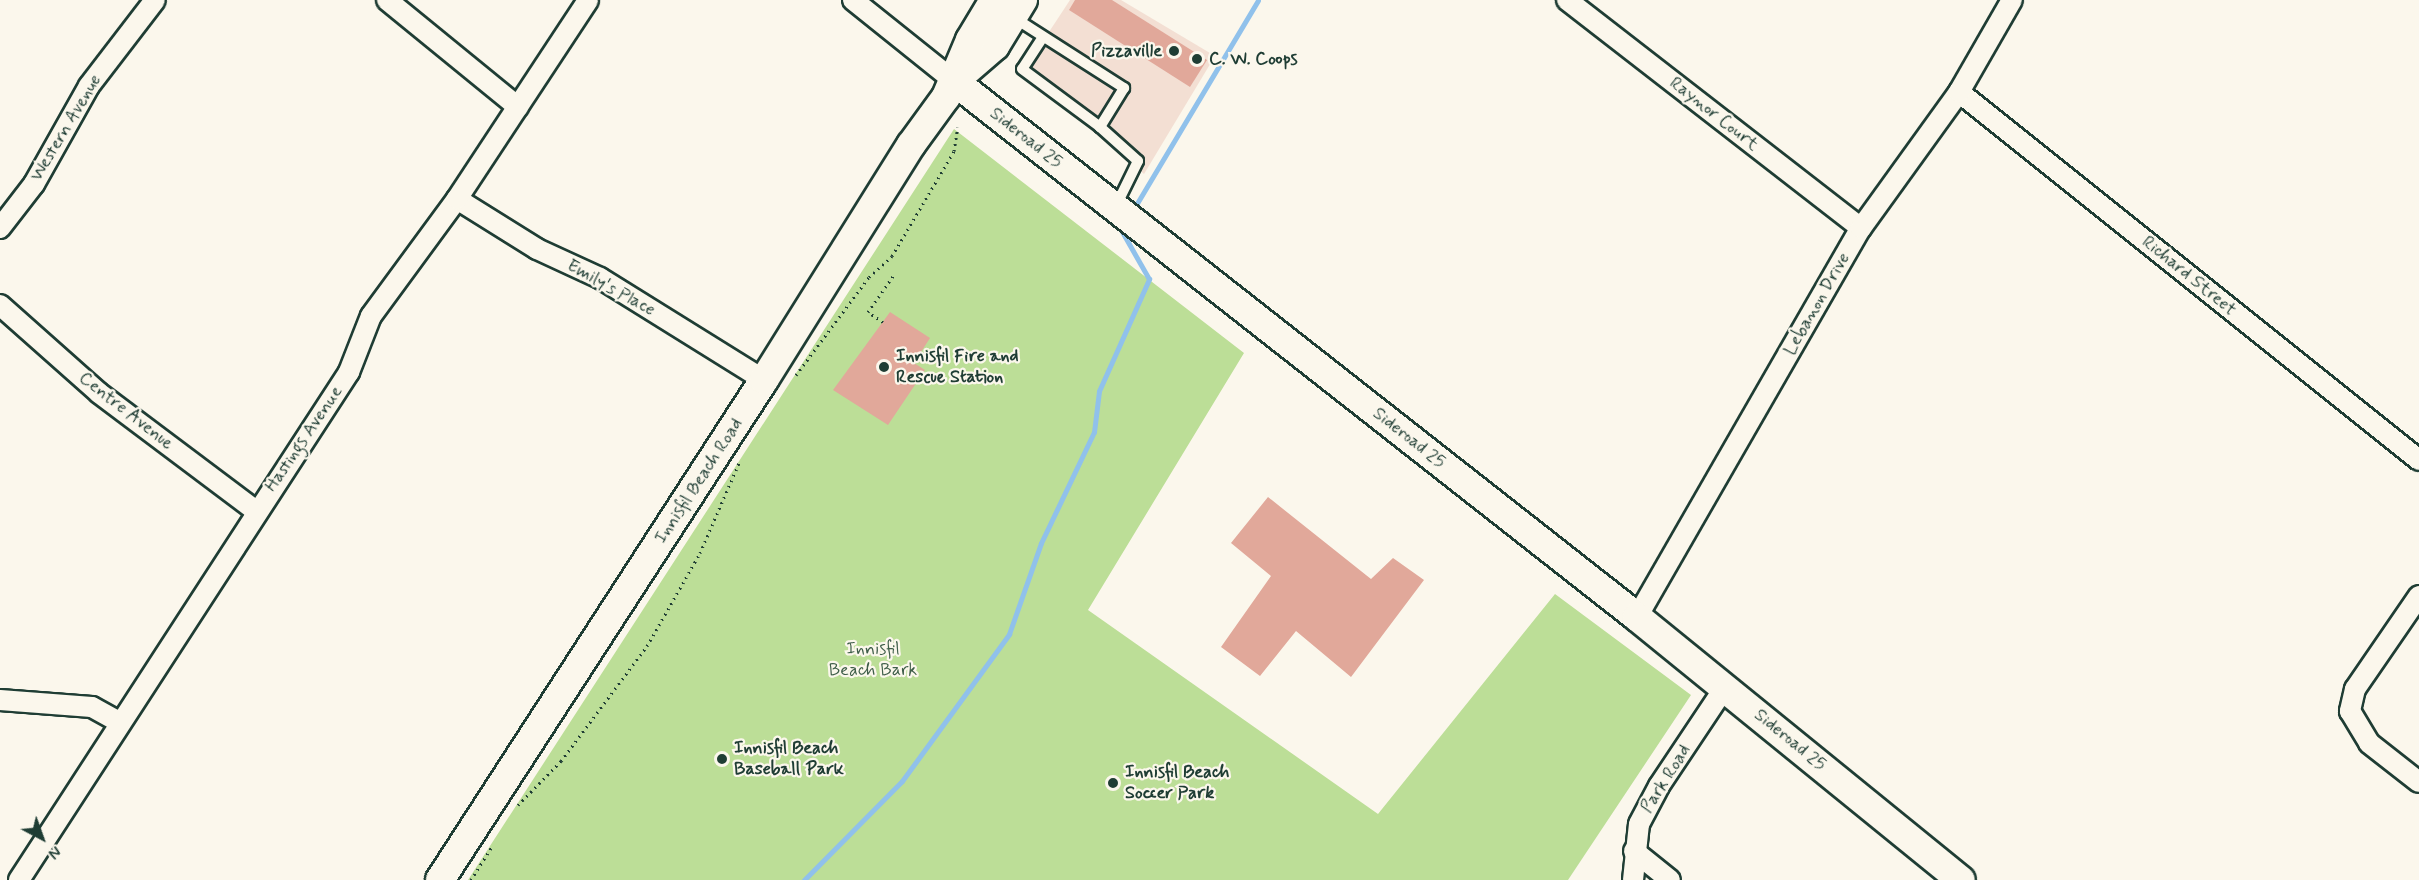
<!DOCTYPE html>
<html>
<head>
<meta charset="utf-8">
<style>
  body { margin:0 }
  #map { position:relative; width:2419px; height:880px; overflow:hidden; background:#fbf7ec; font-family:Mynerve,sans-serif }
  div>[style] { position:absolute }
  .built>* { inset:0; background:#f3dfd3 }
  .green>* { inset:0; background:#bcde97 }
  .stream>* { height:5px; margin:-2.5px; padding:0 2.5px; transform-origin:2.5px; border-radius:2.5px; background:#90c1eb }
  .building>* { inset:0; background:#e1a89a }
  .path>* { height:3px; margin-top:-1.5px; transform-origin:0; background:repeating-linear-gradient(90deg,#1f3d34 0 1.5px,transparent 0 6px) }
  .roads { filter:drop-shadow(2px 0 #1f3d34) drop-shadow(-2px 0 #1f3d34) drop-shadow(0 2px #1f3d34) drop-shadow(0 -2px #1f3d34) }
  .lane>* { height:10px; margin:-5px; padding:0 5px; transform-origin:5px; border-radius:5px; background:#fbf7ec }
  .street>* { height:20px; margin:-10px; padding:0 10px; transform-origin:10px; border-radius:10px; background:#fbf7ec }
  .secondary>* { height:28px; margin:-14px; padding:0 14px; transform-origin:14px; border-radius:14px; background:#fbf7ec }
  .dots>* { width:16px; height:16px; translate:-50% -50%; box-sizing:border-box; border:3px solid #fbf7ec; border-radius:50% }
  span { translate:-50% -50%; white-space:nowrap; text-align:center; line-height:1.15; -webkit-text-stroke:4.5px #fbf7ec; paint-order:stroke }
  .poi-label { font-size:18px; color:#1f3d34; font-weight:700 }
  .right { translate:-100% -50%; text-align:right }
  .left { translate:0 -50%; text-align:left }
  .street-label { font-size:18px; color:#1f3d34 }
  .park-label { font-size:18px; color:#3e5d48 }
  .north { position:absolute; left:12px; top:808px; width:60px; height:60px; -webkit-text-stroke:4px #fbf7ec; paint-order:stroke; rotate:139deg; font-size:16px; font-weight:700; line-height:24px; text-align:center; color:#1f3d34 }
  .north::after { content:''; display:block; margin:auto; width:21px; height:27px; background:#1f3d34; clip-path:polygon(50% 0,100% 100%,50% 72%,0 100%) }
</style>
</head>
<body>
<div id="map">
  <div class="built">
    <i style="clip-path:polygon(1070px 0,1121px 0,1215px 56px,1144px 174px,1022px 73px)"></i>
  </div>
  <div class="green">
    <i style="clip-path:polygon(954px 129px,1244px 353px,1088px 610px,1378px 814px,1555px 594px,1691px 695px,1568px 880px,468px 880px)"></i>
  </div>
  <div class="stream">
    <i style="left:1133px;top:210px;width:244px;rotate:-59.2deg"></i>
    <i style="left:804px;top:880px;width:139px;rotate:-45.3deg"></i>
    <i style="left:902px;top:781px;width:182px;rotate:-53.9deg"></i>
    <i style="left:1009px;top:634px;width:96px;rotate:-70.6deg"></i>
    <i style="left:1041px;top:543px;width:123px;rotate:-64.5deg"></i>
    <i style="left:1094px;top:432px;width:41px;rotate:-83deg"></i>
    <i style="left:1099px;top:391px;width:123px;rotate:-65.9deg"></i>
    <i style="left:1149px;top:279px;width:56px;rotate:-119.7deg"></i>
    <i style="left:1121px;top:230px;width:5px;rotate:-53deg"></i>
  </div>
  <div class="building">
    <i style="clip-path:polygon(1075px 0,1112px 0,1207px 60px,1190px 87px,1069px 10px)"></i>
    <i style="clip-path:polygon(890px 312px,930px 338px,914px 363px,925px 370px,888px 425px,833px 390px)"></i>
    <i style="clip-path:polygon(1268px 497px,1371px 579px,1393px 558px,1424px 580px,1351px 677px,1296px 631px,1260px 676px,1221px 647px,1271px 576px,1231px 543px)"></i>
  </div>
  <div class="path">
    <i style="left:883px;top:322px;width:18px;rotate:-146deg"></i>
    <i style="left:868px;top:312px;width:44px;rotate:-55.2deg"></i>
    <i style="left:796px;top:375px;width:122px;rotate:-53.3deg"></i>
    <i style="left:869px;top:277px;width:31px;rotate:-42deg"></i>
    <i style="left:892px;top:256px;width:122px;rotate:-59.4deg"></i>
    <i style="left:954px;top:151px;width:24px;rotate:-81deg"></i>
    <i style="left:518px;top:805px;width:62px;rotate:-45.7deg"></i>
    <i style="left:561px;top:761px;width:144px;rotate:-53.2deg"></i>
    <i style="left:647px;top:646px;width:107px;rotate:-60.3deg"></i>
    <i style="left:700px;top:553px;width:98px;rotate:-66.6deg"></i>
    <i style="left:471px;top:880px;width:40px;rotate:-58deg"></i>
  </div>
  <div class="roads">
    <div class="lane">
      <i style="left:1013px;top:17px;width:132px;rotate:32.6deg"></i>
      <i style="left:1124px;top:88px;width:46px;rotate:121.6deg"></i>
      <i style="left:1100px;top:127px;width:51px;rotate:41.8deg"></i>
      <i style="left:1138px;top:161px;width:50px;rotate:116.1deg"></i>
      <i style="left:1043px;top:37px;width:38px;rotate:123deg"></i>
      <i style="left:1022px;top:69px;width:97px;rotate:36.6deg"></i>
    </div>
    <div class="street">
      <i style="left:387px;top:0;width:169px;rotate:39.2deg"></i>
      <i style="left:853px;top:0;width:129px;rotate:38.7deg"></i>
      <i style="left:1567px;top:0;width:372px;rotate:37.8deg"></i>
      <i style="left:1959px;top:92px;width:589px;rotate:38.66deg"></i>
      <i style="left:457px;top:199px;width:94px;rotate:32deg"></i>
      <i style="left:537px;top:249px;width:69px;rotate:24.7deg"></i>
      <i style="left:600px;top:278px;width:193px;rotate:31.9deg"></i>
      <i style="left:0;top:228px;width:56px;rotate:-52.3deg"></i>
      <i style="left:34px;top:184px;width:112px;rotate:-60.7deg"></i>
      <i style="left:89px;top:86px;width:108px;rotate:-52.5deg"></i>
      <i style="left:0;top:305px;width:132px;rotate:41.6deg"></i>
      <i style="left:99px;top:393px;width:196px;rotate:36.9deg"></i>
      <i style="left:2419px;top:596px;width:113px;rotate:124.5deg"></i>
      <i style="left:2355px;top:689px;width:23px;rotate:103deg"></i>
      <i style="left:2350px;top:711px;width:37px;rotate:59deg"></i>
      <i style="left:2369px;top:743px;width:63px;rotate:38deg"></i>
      <i style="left:1637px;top:617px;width:449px;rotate:-60.1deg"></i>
      <i style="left:1861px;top:228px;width:168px;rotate:-54.2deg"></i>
      <i style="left:1959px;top:92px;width:106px;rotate:-60.1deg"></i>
      <i style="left:0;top:700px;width:92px;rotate:4.4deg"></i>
      <i style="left:92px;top:707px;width:31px;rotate:29deg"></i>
      <i style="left:1634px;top:851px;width:46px;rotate:38.9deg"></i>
      <i style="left:19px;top:880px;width:606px;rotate:-56.99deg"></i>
      <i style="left:349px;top:372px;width:60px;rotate:-68.6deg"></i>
      <i style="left:371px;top:316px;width:145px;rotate:-53.7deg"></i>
      <i style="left:457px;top:199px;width:238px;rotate:-56.6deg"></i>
      <i style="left:1633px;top:880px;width:56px;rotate:-83.9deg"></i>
      <i style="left:1639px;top:824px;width:43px;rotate:-62.2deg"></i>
      <i style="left:1659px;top:786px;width:119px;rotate:-56.3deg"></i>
    </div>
    <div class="secondary">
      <i style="left:958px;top:78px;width:49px;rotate:-40.9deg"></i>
      <i style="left:995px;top:46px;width:54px;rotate:-58.7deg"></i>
      <i style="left:954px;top:81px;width:868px;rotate:38.12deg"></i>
      <i style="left:1637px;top:617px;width:417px;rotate:39.1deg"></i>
      <i style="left:440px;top:880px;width:596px;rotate:-57.06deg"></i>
      <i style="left:764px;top:380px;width:277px;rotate:-58deg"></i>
      <i style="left:911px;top:145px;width:59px;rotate:-53.9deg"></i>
      <i style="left:946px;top:97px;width:62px;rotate:-67.2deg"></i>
      <i style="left:970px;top:40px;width:47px;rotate:-59deg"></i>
    </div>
  </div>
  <div class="dots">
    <i style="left:1174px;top:51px;background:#1f3d34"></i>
    <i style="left:1197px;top:59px;background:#1f3d34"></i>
    <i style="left:884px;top:367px;background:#1f3d34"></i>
    <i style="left:722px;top:759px;background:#1f3d34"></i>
    <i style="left:1113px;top:783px;background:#1f3d34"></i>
  </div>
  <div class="poi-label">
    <span class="right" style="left:1162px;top:51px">Pizzaville</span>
    <span class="left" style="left:1209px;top:59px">C. W. Coops</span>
    <span class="left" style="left:896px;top:367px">Innisfil Fire and<br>Rescue Station</span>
    <span class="left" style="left:734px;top:759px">Innisfil Beach<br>Baseball Park</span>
    <span class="left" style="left:1125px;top:783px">Innisfil Beach<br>Soccer Park</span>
  </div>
  <div class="street-label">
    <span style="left:1714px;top:114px;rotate:38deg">Raynor Court</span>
    <span style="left:66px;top:128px;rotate:-59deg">Western Avenue</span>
    <span style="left:1026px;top:138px;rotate:38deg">Sideroad 25</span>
    <span style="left:2189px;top:276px;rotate:39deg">Richard Street</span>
    <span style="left:611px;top:288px;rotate:29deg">Emily's Place</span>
    <span style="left:1817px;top:304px;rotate:-60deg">Lebanon Drive</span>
    <span style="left:126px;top:411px;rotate:38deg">Centre Avenue</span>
    <span style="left:1409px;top:438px;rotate:38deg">Sideroad 25</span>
    <span style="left:304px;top:439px;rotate:-56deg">Hastings Avenue</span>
    <span style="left:699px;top:481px;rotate:-57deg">Innisfil Beach Road</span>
    <span style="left:1790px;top:740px;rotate:39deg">Sideroad 25</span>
    <span style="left:1666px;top:779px;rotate:-58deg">Park Road</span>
  </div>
  <div class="park-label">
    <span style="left:873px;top:660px">Innisfil<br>Beach Bark</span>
  </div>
  <div class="north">N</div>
</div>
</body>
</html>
